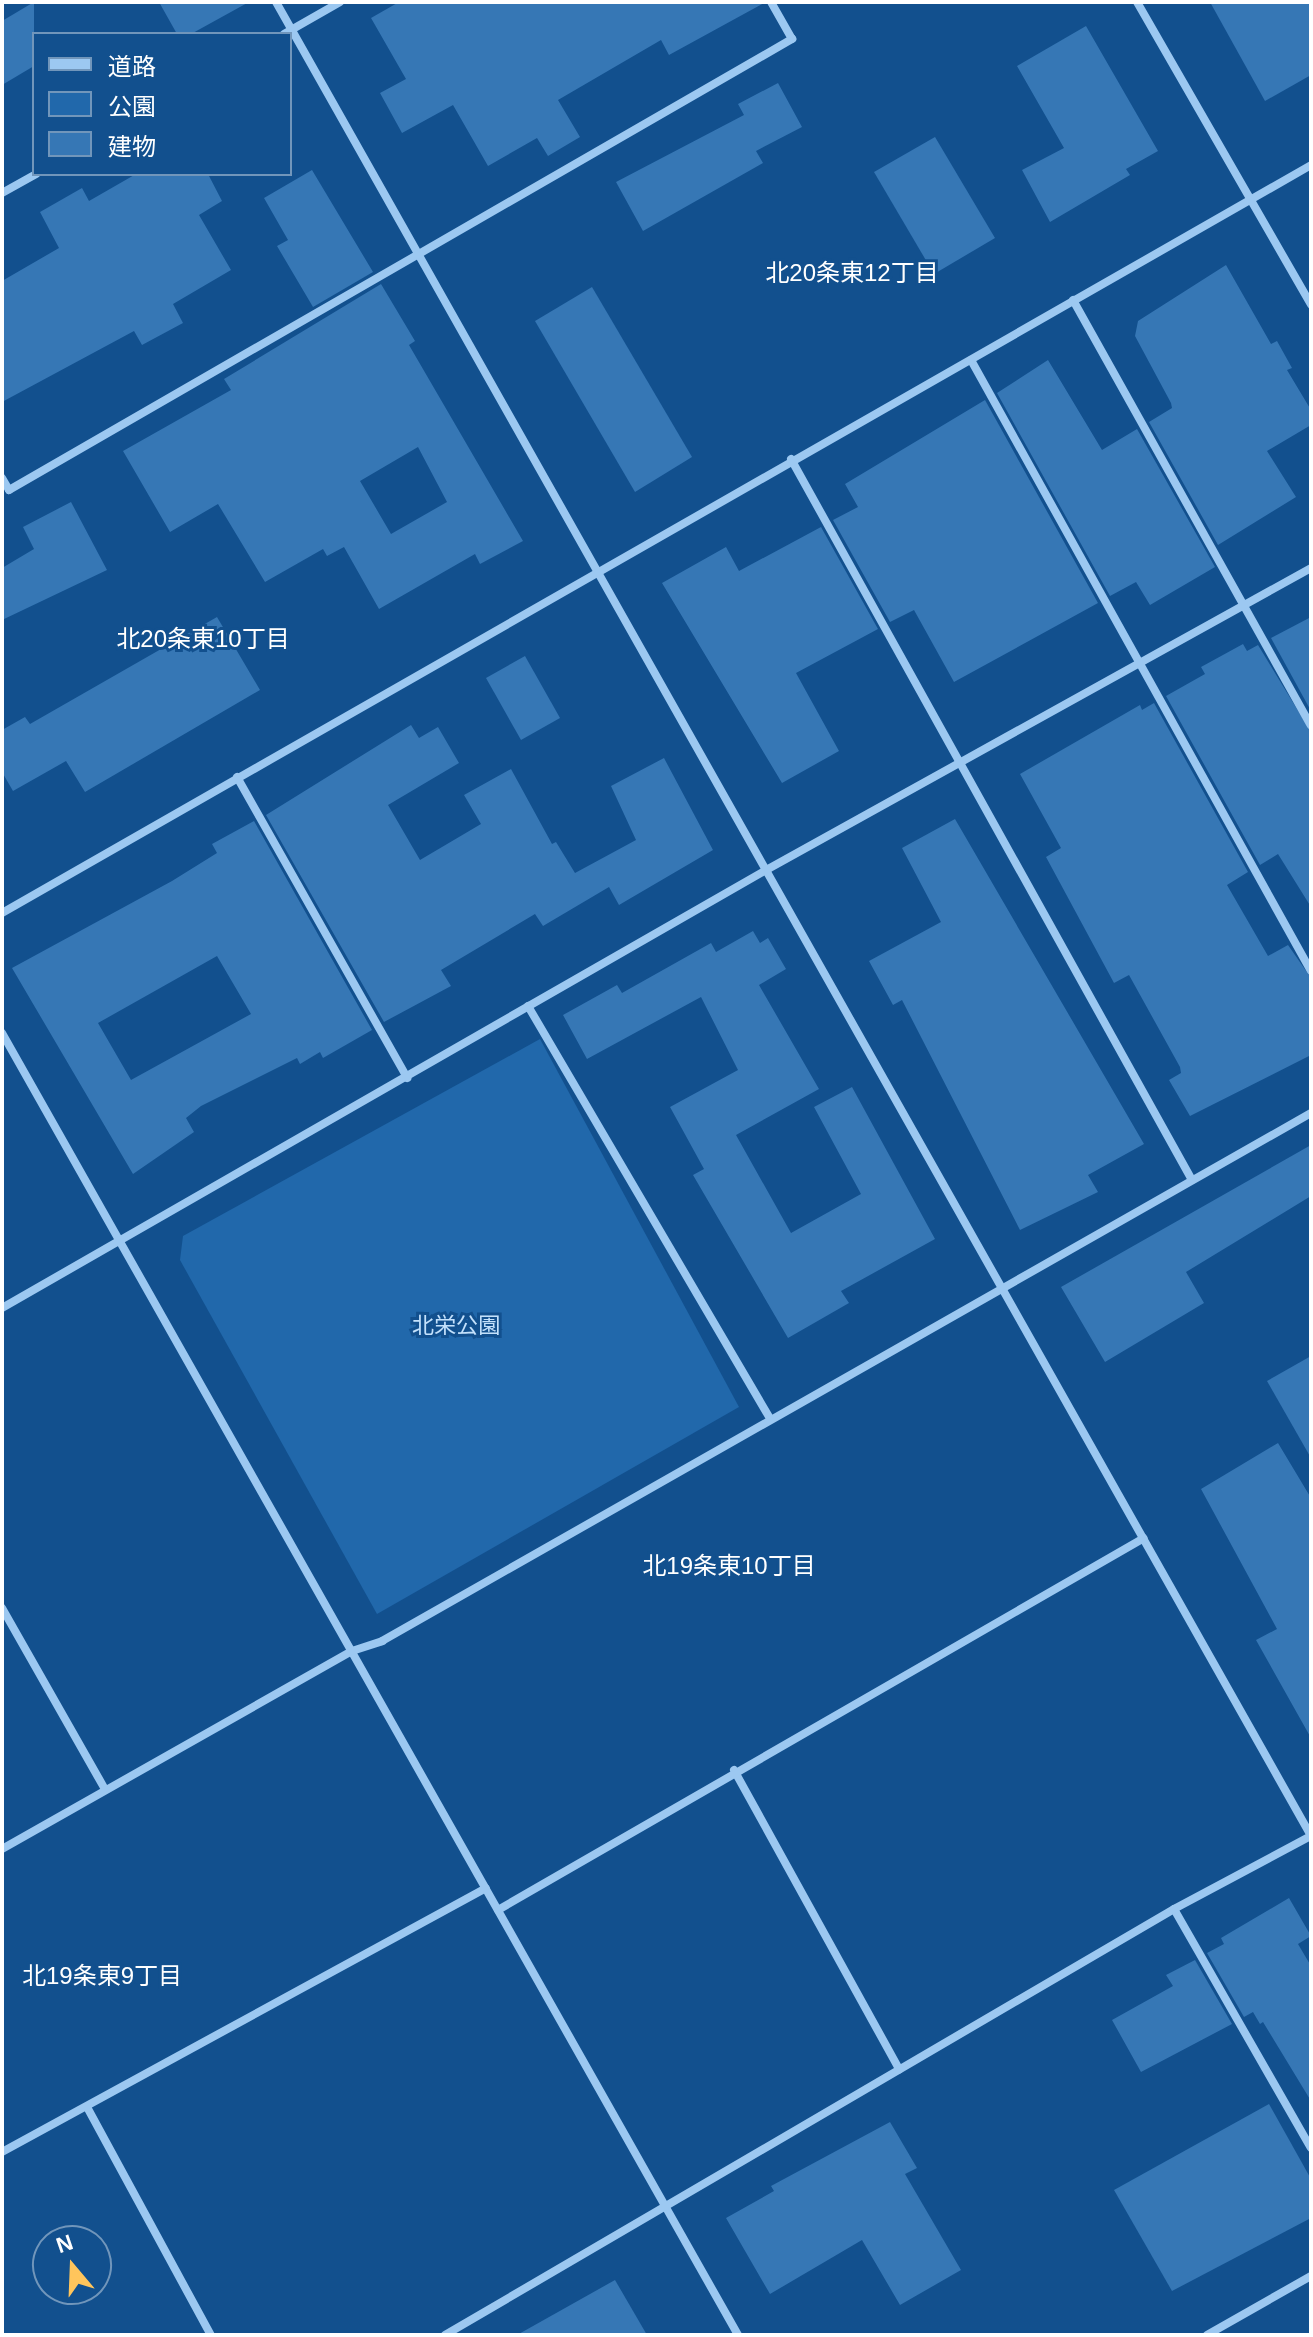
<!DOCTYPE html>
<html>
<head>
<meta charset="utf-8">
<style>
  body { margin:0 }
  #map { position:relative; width:1313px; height:2337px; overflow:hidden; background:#12508e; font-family:Helvetica,"Noto Sans JP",sans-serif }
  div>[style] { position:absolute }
  .green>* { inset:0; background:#2168ab }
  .building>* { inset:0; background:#3677b5 }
  .street>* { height:8px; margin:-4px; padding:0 4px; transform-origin:4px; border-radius:4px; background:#9cc8f1 }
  span { translate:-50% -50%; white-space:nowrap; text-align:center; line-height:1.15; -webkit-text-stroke:6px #12508e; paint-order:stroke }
  .park-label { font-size:22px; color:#c3e1fc }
  .neighbourhood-label { font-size:24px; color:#fff }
  .frame { position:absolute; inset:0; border:4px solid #fff; pointer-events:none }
  .legend { position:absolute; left:32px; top:32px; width:260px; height:144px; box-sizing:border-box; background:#12508e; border:2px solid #7196bb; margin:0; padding:10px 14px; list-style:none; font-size:24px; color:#fff }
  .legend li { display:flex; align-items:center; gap:16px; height:40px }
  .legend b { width:40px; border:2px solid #7196bb }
  .north { position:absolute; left:32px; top:2225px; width:80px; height:80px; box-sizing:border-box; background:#12508e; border:2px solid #7196bb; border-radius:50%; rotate:341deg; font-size:22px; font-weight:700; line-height:32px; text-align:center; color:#fff }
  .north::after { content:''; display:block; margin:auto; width:28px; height:36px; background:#ffc55c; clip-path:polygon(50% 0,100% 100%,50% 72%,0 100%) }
</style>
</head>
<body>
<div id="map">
  <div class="green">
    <i style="clip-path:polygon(540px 1039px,739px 1407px,377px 1614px,180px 1260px,183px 1236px)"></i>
  </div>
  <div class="building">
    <i style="clip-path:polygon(34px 2px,34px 66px,2px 85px,2px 21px)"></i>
    <i style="clip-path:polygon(159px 2px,249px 2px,191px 34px,177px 34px)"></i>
    <i style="clip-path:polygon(399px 2px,764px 2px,764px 3px,669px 55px,661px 40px,558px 100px,580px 137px,548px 156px,537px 138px,488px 166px,453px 105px,402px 133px,380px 93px,406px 79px,371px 18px)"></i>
    <i style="clip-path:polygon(1210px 2px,1311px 2px,1311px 75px,1265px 101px)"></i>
    <i style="clip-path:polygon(1086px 26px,1158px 151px,1126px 169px,1130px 175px,1050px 222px,1022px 170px,1064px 148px,1017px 66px)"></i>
    <i style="clip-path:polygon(778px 83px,802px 127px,756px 151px,763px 163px,643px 231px,616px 182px,744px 115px,738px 104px)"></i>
    <i style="clip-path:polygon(935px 137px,995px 238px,934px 274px,874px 172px)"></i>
    <i style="clip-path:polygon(312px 170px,373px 272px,313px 307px,277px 246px,288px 240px,264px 198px)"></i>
    <i style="clip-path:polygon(136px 174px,208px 174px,222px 201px,199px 215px,231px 270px,173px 304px,183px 323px,142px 345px,134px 331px,2px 402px,2px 281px,59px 248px,40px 212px,82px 188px,89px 201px)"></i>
    <i style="clip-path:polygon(1226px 265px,1271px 344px,1277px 341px,1292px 368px,1287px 370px,1311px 410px,1311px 425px,1267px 451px,1296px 497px,1218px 545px,1149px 422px,1172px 408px,1171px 403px,1135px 336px,1138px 321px)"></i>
    <i style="clip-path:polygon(evenodd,381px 284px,415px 341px,409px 345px,523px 541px,480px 564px,475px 554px,379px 609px,344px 547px,327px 556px,323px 549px,265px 582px,218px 504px,170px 532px,123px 451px,231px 390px,224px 379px,381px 284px,418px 447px,447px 502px,391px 534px,360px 481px,418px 447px)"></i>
    <i style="clip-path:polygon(592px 287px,692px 457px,635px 492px,535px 321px)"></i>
    <i style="clip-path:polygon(1048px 360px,1102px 450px,1137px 429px,1215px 567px,1150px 605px,1136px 582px,1110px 596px,997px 393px)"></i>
    <i style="clip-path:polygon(985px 400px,1098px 603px,954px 682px,914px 610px,890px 622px,833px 520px,858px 507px,845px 484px)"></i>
    <i style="clip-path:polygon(71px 502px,107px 570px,2px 620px,2px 568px,34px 549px,23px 527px)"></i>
    <i style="clip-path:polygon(821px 527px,878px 629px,796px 673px,839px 751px,782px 783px,662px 583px,726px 547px,739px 571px)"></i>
    <i style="clip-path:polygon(217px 617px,260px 690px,85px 792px,66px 761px,13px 791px,2px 772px,2px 730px,25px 717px,30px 724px)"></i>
    <i style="clip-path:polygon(1311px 617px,1311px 711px,1271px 638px)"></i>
    <i style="clip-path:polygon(1243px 644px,1247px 651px,1258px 645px,1311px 732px,1311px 907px,1278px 854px,1260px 865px,1166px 696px,1205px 674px,1201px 667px)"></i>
    <i style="clip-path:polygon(525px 656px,560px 718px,521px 740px,486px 678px)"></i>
    <i style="clip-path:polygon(1154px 703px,1248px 872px,1227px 885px,1268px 956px,1288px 945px,1311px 978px,1311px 1055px,1190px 1116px,1169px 1080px,1181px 1073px,1180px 1067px,1129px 975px,1114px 983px,1046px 857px,1061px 848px,1020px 774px,1140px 705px,1142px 710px)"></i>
    <i style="clip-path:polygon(411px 725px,419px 738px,438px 727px,459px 763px,388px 805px,420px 860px,481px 824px,464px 795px,511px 769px,552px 844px,556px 842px,575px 873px,636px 840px,611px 786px,664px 758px,713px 850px,619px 905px,609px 887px,543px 926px,535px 914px,441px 970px,451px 986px,384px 1022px,266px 815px)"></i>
    <i style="clip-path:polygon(955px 819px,1144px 1144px,1088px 1175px,1098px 1192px,1020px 1230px,902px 1000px,893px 1005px,869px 961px,941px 922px,902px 848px)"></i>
    <i style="clip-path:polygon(evenodd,254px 821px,372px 1030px,323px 1058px,320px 1052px,300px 1064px,297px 1058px,201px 1106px,186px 1118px,194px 1132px,133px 1174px,12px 968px,172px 881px,217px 853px,212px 844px,254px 821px,217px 956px,251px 1014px,131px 1080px,98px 1023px,217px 956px)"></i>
    <i style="clip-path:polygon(753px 931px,760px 943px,768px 938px,786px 969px,759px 985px,819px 1089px,736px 1135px,791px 1233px,861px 1194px,814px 1107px,852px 1087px,935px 1239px,841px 1291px,849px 1303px,788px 1338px,693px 1175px,704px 1169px,670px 1107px,738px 1070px,701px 997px,587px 1059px,563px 1015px,617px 985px,622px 993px,711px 943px,716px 952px)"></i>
    <i style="clip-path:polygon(1311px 1145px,1311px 1196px,1186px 1272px,1204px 1303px,1105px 1362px,1061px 1287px)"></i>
    <i style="clip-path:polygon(1311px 1356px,1311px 1458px,1267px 1381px)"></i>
    <i style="clip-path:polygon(1278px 1443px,1311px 1498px,1311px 1738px,1256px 1640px,1277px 1629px,1201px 1489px)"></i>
    <i style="clip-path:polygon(1289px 1898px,1311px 1936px,1298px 1944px,1311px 1966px,1311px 2101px,1263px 2022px,1260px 2024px,1253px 2012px,1244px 2017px,1207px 1953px,1224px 1944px,1221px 1938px)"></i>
    <i style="clip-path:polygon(1195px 1960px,1232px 2024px,1141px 2072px,1112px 2020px,1173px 1986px,1166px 1975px)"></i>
    <i style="clip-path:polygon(1269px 2104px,1311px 2179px,1311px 2218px,1172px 2291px,1114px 2190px)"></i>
    <i style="clip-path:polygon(890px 2122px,917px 2168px,905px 2174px,961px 2270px,900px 2305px,862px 2240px,770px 2294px,726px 2218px,774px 2191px,771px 2186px)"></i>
    <i style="clip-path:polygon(615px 2280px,647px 2335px,517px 2335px)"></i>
  </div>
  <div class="street">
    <i style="left:276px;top:2px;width:2106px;rotate:60.56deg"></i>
    <i style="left:1137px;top:2px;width:349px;rotate:60.1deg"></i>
    <i style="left:284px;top:34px;width:64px;rotate:-29.7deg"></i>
    <i style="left:2px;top:193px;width:39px;rotate:-29deg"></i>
    <i style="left:1073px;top:300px;width:487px;rotate:60.8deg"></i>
    <i style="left:971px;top:360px;width:699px;rotate:60.91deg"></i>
    <i style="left:791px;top:459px;width:825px;rotate:60.92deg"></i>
    <i style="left:2px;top:478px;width:14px;rotate:60deg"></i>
    <i style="left:9px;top:490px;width:904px;rotate:-29.94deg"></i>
    <i style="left:792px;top:39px;width:43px;rotate:-119.6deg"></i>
    <i style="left:237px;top:777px;width:346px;rotate:60.5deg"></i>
    <i style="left:2px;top:913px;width:1508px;rotate:-29.74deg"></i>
    <i style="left:528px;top:1006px;width:478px;rotate:59.6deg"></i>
    <i style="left:2px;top:1033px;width:1496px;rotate:60.52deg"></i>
    <i style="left:2px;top:1308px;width:883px;rotate:-29.82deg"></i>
    <i style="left:768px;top:869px;width:621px;rotate:-29deg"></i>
    <i style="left:2px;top:1608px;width:208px;rotate:60.4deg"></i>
    <i style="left:734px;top:1770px;width:342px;rotate:61.1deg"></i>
    <i style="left:2px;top:1849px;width:402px;rotate:-29.5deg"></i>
    <i style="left:352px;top:1651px;width:32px;rotate:-18deg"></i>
    <i style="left:382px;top:1641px;width:1069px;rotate:-29.61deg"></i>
    <i style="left:1174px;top:1909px;width:275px;rotate:60.2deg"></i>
    <i style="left:498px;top:1910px;width:745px;rotate:-29.94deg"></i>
    <i style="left:87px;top:2107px;width:260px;rotate:61.5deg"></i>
    <i style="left:2px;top:2152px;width:551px;rotate:-28.61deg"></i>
    <i style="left:445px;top:2335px;width:844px;rotate:-30.3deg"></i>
    <i style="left:1174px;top:1909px;width:155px;rotate:-28.1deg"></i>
    <i style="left:1207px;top:2335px;width:120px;rotate:-29.6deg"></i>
  </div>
  <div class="park-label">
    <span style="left:456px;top:1326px">北栄公園</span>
  </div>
  <div class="neighbourhood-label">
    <span style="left:852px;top:273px">北20条東12丁目</span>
    <span style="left:203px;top:639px">北20条東10丁目</span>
    <span style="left:729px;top:1566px">北19条東10丁目</span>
    <span style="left:102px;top:1976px">北19条東9丁目</span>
  </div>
  <div class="frame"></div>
  <ul class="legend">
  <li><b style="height:10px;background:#9cc8f1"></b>道路</li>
  <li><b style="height:22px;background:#2168ab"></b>公園</li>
  <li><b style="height:22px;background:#3677b5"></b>建物</li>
  </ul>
  <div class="north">N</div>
</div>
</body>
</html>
